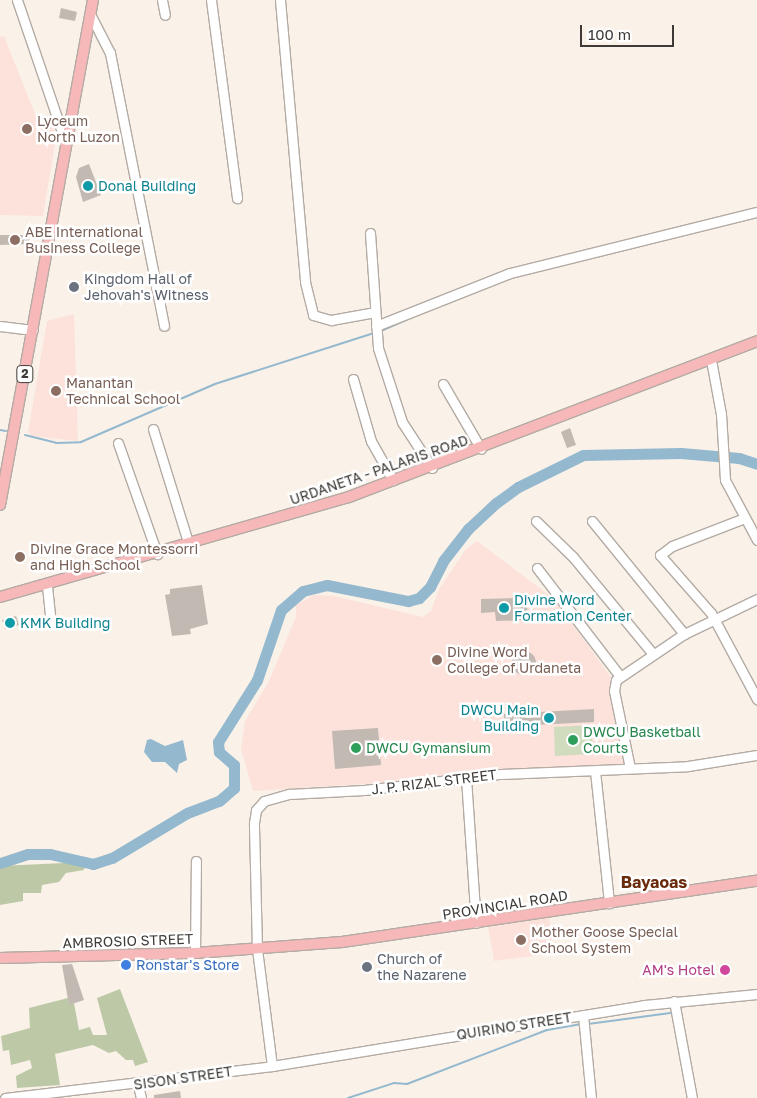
<!DOCTYPE html>
<html>
<head>
<meta charset="utf-8">
<style>
  body { margin:0 }
  #map { position:relative; width:757px; height:1098px; overflow:hidden; background:#faf1e9; font-family:"Golos Text",sans-serif }
  div>[style] { position:absolute }
  .education>* { inset:0; background:#fce2db }
  .green>* { inset:0; background:#d1dcbf }
  .forest>* { inset:0; background:#bdc9a6 }
  .water>* { inset:0; background:#94b9ce }
  .stream>* { height:2px; margin:-1px; padding:0 1px; transform-origin:1px; border-radius:1px; background:#94b9ce }
  .river>* { height:11px; margin:-5.5px; padding:0 5.5px; transform-origin:5.5px; border-radius:5.5px; background:#94b9ce }
  .building>* { inset:0; background:#c2b9b2 }
  .round { border-radius:50% }
  .roads { filter:drop-shadow(1px 0 #b3aba4) drop-shadow(-1px 0 #b3aba4) drop-shadow(0 1px #b3aba4) drop-shadow(0 -1px #b3aba4) }
  .minor>* { height:9px; margin:-4.5px; padding:0 4.5px; transform-origin:4.5px; border-radius:4.5px; background:#fff }
  .major>* { height:10px; margin:-5px; padding:0 5px; transform-origin:5px; border-radius:5px; background:#f6b8b9 }
  .dots>* { width:14px; height:14px; translate:-50% -50%; box-sizing:border-box; border:2px solid #fff; border-radius:50% }
  span { translate:-50% -50%; white-space:nowrap; text-align:center; line-height:1.15; -webkit-text-stroke:5px #fff; paint-order:stroke }
  .shield-label span { padding:1px 4px; background:#fff; border:1px solid; border-radius:4px; -webkit-text-stroke-width:0 }
  .shield-label { font-size:12px; color:#3d3a37; font-weight:700 }
  .education-label { font-size:14px; color:#785e54 }
  .left { translate:0 -50%; text-align:left }
  .culture-label { font-size:14px; color:#0d838f }
  .right { translate:-100% -50%; text-align:right }
  .worship-label { font-size:14px; color:#5b616d }
  .street-label { font-size:14px; color:#3d3a37 }
  .leisure-label { font-size:14px; color:#27864d }
  .shop-label { font-size:14px; color:#366cbe }
  .hotel-label { font-size:14px; color:#b23c85 }
  .quarter-label { font-size:16px; color:#6a2a0c; font-weight:700 }
  .scale { position:absolute; left:580px; top:25px; width:94px; height:22px; box-sizing:border-box; border:2px solid #3d3a37; border-top:0; padding-left:6px; font-size:15px; line-height:18px; white-space:nowrap; color:#3d3a37; -webkit-text-stroke:4px #fff; paint-order:stroke }
</style>
</head>
<body>
<div id="map">
  <div class="education">
    <i style="clip-path:polygon(4px 36px,37px 119px,50px 114px,56px 138px,43px 216px,0 215px,0 37px)"></i>
    <i style="clip-path:polygon(74px 314px,78px 441px,32px 436px,28px 432px,47px 321px)"></i>
    <i style="clip-path:polygon(477px 541px,554px 599px,611px 677px,609px 690px,624px 765px,466px 771px,442px 779px,253px 791px,241px 749px,245px 721px,268px 683px,296px 617px,296px 605px,314px 595px,334px 596px,423px 617px,431px 611px,439px 589px,466px 549px)"></i>
    <i style="clip-path:polygon(549px 917px,554px 953px,494px 961px,488px 927px)"></i>
  </div>
  <div class="green">
    <i style="clip-path:polygon(591px 725px,593px 754px,555px 756px,554px 727px)"></i>
  </div>
  <div class="forest">
    <i style="clip-path:polygon(85px 862px,84px 870px,66px 873px,59px 882px,42px 885px,41px 893px,23px 893px,23px 901px,0 905px,0 866px)"></i>
    <i style="clip-path:polygon(120px 989px,148px 1062px,135px 1066px,133px 1060px,126px 1060px,116px 1051px,109px 1053px,93px 1045px,55px 1054px,60px 1085px,17px 1088px,16px 1076px,32px 1068px,30px 1060px,11px 1065px,9px 1050px,3px 1051px,1px 1036px,30px 1028px,29px 1008px,68px 998px,69px 1004px,74px 1003px,79px 1030px,90px 1027px,93px 1035px,107px 1035px,97px 998px)"></i>
  </div>
  <div class="water">
    <i style="clip-path:polygon(151px 739px,165px 746px,183px 740px,187px 760px,179px 764px,177px 773px,165px 762px,152px 762px,144px 752px,147px 740px)"></i>
  </div>
  <div class="stream">
    <i style="left:708px;top:228px;width:50px;rotate:-12.7deg"></i>
    <i style="left:381px;top:331px;width:55px;rotate:-23.7deg"></i>
    <i style="left:0;top:430px;width:6px;rotate:9deg"></i>
    <i style="left:25px;top:435px;width:32px;rotate:14deg"></i>
    <i style="left:56px;top:443px;width:25px;rotate:-2deg"></i>
    <i style="left:81px;top:442px;width:146px;rotate:-23.4deg"></i>
    <i style="left:215px;top:384px;width:167px;rotate:-17.8deg"></i>
    <i style="left:588px;top:1024px;width:83px;rotate:-7.6deg"></i>
    <i style="left:348px;top:1098px;width:48px;rotate:-18.1deg"></i>
    <i style="left:394px;top:1083px;width:13px;rotate:4deg"></i>
    <i style="left:407px;top:1084px;width:150px;rotate:-21.1deg"></i>
    <i style="left:547px;top:1030px;width:35px;rotate:-10deg"></i>
  </div>
  <div class="river">
    <i style="left:0;top:863px;width:29px;rotate:-18deg"></i>
    <i style="left:28px;top:854px;width:22px"></i>
    <i style="left:50px;top:854px;width:44px;rotate:13.1deg"></i>
    <i style="left:93px;top:864px;width:20px;rotate:-18deg"></i>
    <i style="left:112px;top:858px;width:87px;rotate:-31deg"></i>
    <i style="left:187px;top:813px;width:34px;rotate:-21deg"></i>
    <i style="left:219px;top:801px;width:20px;rotate:-41deg"></i>
    <i style="left:234px;top:788px;width:23px;rotate:-90deg"></i>
    <i style="left:234px;top:765px;width:20px;rotate:-139deg"></i>
    <i style="left:219px;top:752px;width:10px;rotate:-96deg"></i>
    <i style="left:218px;top:742px;width:73px;rotate:-57.8deg"></i>
    <i style="left:257px;top:680px;width:74px;rotate:-71.1deg"></i>
    <i style="left:281px;top:610px;width:29px;rotate:-41deg"></i>
    <i style="left:303px;top:591px;width:25px;rotate:-14deg"></i>
    <i style="left:327px;top:585px;width:83px;rotate:11.2deg"></i>
    <i style="left:408px;top:601px;width:11px;rotate:-15deg"></i>
    <i style="left:419px;top:598px;width:16px;rotate:-45deg"></i>
    <i style="left:430px;top:587px;width:29px;rotate:-63deg"></i>
    <i style="left:443px;top:561px;width:41px;rotate:-52deg"></i>
    <i style="left:468px;top:529px;width:38px;rotate:-43deg"></i>
    <i style="left:496px;top:503px;width:27px;rotate:-36deg"></i>
    <i style="left:518px;top:487px;width:72px;rotate:-26.2deg"></i>
    <i style="left:583px;top:455px;width:98px;rotate:-1.2deg"></i>
    <i style="left:681px;top:453px;width:58px;rotate:4.9deg"></i>
    <i style="left:739px;top:458px;width:19px;rotate:18deg"></i>
  </div>
  <div class="building">
    <i style="clip-path:polygon(61px 8px,77px 12px,75px 21px,59px 18px)"></i>
    <i style="clip-path:polygon(89px 164px,101px 195px,83px 202px,76px 177px,79px 168px)"></i>
    <i style="clip-path:polygon(0 235px,29px 235px,29px 244px,0 245px)"></i>
    <i style="clip-path:polygon(570px 428px,576px 445px,567px 448px,561px 432px)"></i>
    <i style="clip-path:polygon(202px 585px,208px 624px,190px 629px,191px 634px,172px 636px,165px 595px,170px 594px,170px 589px)"></i>
    <i style="clip-path:polygon(518px 598px,518px 605px,527px 605px,528px 620px,496px 621px,495px 612px,481px 613px,481px 599px)"></i>
    <i style="clip-path:polygon(16px 616px,19px 625px,5px 629px,2px 620px)"></i>
    <i class="round" style="left:512px;top:651px;width:24px;height:24px"></i>
    <i style="clip-path:polygon(594px 709px,594px 722px,535px 725px,536px 731px,520px 732px,520px 724px,504px 725px,504px 714px)"></i>
    <i style="clip-path:polygon(378px 728px,381px 765px,335px 769px,332px 731px)"></i>
    <i style="clip-path:polygon(72px 964px,84px 1000px,69px 1005px,62px 965px)"></i>
    <i style="clip-path:polygon(180px 1091px,181px 1098px,154px 1098px,154px 1095px)"></i>
  </div>
  <div class="roads">
    <div class="minor">
      <i style="left:17px;top:0;width:152px;rotate:71.2deg"></i>
      <i style="left:162px;top:0;width:15px;rotate:79deg"></i>
      <i style="left:211px;top:0;width:200px;rotate:82.5deg"></i>
      <i style="left:280px;top:0;width:283px;rotate:84.9deg"></i>
      <i style="left:305px;top:282px;width:34px;rotate:76deg"></i>
      <i style="left:313px;top:315px;width:19px;rotate:16deg"></i>
      <i style="left:331px;top:320px;width:45px;rotate:-10.3deg"></i>
      <i style="left:90px;top:14px;width:44px;rotate:62.9deg"></i>
      <i style="left:110px;top:53px;width:278px;rotate:78.8deg"></i>
      <i style="left:370px;top:233px;width:115px;rotate:86deg"></i>
      <i style="left:378px;top:348px;width:78px;rotate:72deg"></i>
      <i style="left:402px;top:422px;width:55px;rotate:56.9deg"></i>
      <i style="left:0;top:326px;width:33px;rotate:7deg"></i>
      <i style="left:376px;top:326px;width:144px;rotate:-21.6deg"></i>
      <i style="left:510px;top:273px;width:254px;rotate:-13.9deg"></i>
      <i style="left:711px;top:360px;width:55px;rotate:79.5deg"></i>
      <i style="left:721px;top:414px;width:66px;rotate:86.5deg"></i>
      <i style="left:725px;top:480px;width:68px;rotate:61.9deg"></i>
      <i style="left:353px;top:379px;width:65px;rotate:73.8deg"></i>
      <i style="left:371px;top:441px;width:45px;rotate:60.6deg"></i>
      <i style="left:443px;top:384px;width:75px;rotate:59.7deg"></i>
      <i style="left:153px;top:429px;width:121px;rotate:72.8deg"></i>
      <i style="left:118px;top:443px;width:118px;rotate:70.6deg"></i>
      <i style="left:742px;top:519px;width:75px;rotate:158.9deg"></i>
      <i style="left:672px;top:546px;width:15px;rotate:143deg"></i>
      <i style="left:660px;top:555px;width:77px;rotate:48.7deg"></i>
      <i style="left:711px;top:613px;width:98px;rotate:61.9deg"></i>
      <i style="left:536px;top:521px;width:52px;rotate:44.2deg"></i>
      <i style="left:573px;top:557px;width:124px;rotate:50.5deg"></i>
      <i style="left:592px;top:521px;width:146px;rotate:50.8deg"></i>
      <i style="left:537px;top:568px;width:136px;rotate:52.5deg"></i>
      <i style="left:47px;top:586px;width:37px;rotate:84deg"></i>
      <i style="left:630px;top:768px;width:79px;rotate:-101.7deg"></i>
      <i style="left:614px;top:691px;width:11px;rotate:-80deg"></i>
      <i style="left:616px;top:680px;width:82px;rotate:-34.1deg"></i>
      <i style="left:684px;top:634px;width:81px;rotate:-25.6deg"></i>
      <i style="left:595px;top:771px;width:133px;rotate:83.9deg"></i>
      <i style="left:466px;top:778px;width:145px;rotate:86.1deg"></i>
      <i style="left:195px;top:953px;width:92px;rotate:-89.4deg"></i>
      <i style="left:674px;top:1001px;width:99px;rotate:79.5deg"></i>
      <i style="left:583px;top:1015px;width:83px;rotate:84.5deg"></i>
      <i style="left:272px;top:1066px;width:118px;rotate:-97.3deg"></i>
      <i style="left:257px;top:949px;width:126px;rotate:-91.4deg"></i>
      <i style="left:254px;top:823px;width:13px;rotate:-81deg"></i>
      <i style="left:256px;top:810px;width:12px;rotate:-48deg"></i>
      <i style="left:264px;top:801px;width:26px;rotate:-16deg"></i>
      <i style="left:289px;top:794px;width:75px;rotate:-3.1deg"></i>
      <i style="left:364px;top:790px;width:138px;rotate:-6.7deg"></i>
      <i style="left:501px;top:774px;width:187px;rotate:-2.4deg"></i>
      <i style="left:688px;top:766px;width:70px;rotate:-9.1deg"></i>
      <i style="left:138px;top:1085px;width:13px;rotate:77deg"></i>
      <i style="left:5px;top:1098px;width:269px;rotate:-6.8deg"></i>
      <i style="left:272px;top:1066px;width:377px;rotate:-9.3deg"></i>
      <i style="left:644px;top:1005px;width:114px;rotate:-5.6deg"></i>
    </div>
    <div class="major">
      <i style="left:0;top:505px;width:513px;rotate:-79.57deg"></i>
      <i style="left:0;top:597px;width:363px;rotate:-16deg"></i>
      <i style="left:349px;top:497px;width:437px;rotate:-20.9deg"></i>
      <i style="left:0;top:958px;width:195px;rotate:-1.5deg"></i>
      <i style="left:195px;top:953px;width:147px;rotate:-4.3deg"></i>
      <i style="left:342px;top:942px;width:419px;rotate:-8.4deg"></i>
    </div>
  </div>
  <div class="dots">
    <i style="left:27px;top:129px;background:#8d6e63"></i>
    <i style="left:88px;top:186px;background:#0f9aa8"></i>
    <i style="left:15px;top:240px;background:#8d6e63"></i>
    <i style="left:74px;top:287px;background:#6b7280"></i>
    <i style="left:56px;top:391px;background:#8d6e63"></i>
    <i style="left:20px;top:557px;background:#8d6e63"></i>
    <i style="left:504px;top:608px;background:#0f9aa8"></i>
    <i style="left:10px;top:623px;background:#0f9aa8"></i>
    <i style="left:437px;top:660px;background:#8d6e63"></i>
    <i style="left:549px;top:718px;background:#0f9aa8"></i>
    <i style="left:573px;top:740px;background:#2e9e5b"></i>
    <i style="left:356px;top:748px;background:#2e9e5b"></i>
    <i style="left:521px;top:940px;background:#8d6e63"></i>
    <i style="left:126px;top:965px;background:#3f7fe0"></i>
    <i style="left:367px;top:967px;background:#6b7280"></i>
    <i style="left:725px;top:970px;background:#d1479c"></i>
  </div>
  <div class="shield-label">
    <span style="left:25px;top:374px">2</span>
  </div>
  <div class="education-label">
    <span class="left" style="left:37px;top:129px">Lyceum<br>North Luzon</span>
    <span class="left" style="left:25px;top:240px">ABE International<br>Business College</span>
    <span class="left" style="left:66px;top:391px">Manantan<br>Technical School</span>
    <span class="left" style="left:30px;top:557px">Divine Grace Montessorri<br>and High School</span>
    <span class="left" style="left:447px;top:660px">Divine Word<br>College of Urdaneta</span>
    <span class="left" style="left:531px;top:940px">Mother Goose Special<br>School System</span>
  </div>
  <div class="culture-label">
    <span class="left" style="left:98px;top:186px">Donal Building</span>
    <span class="left" style="left:514px;top:608px">Divine Word<br>Formation Center</span>
    <span class="left" style="left:20px;top:623px">KMK Building</span>
    <span class="right" style="left:539px;top:718px">DWCU Main<br>Building</span>
  </div>
  <div class="worship-label">
    <span class="left" style="left:84px;top:287px">Kingdom Hall of<br>Jehovah's Witness</span>
    <span class="left" style="left:377px;top:967px">Church of<br>the Nazarene</span>
  </div>
  <div class="street-label">
    <span style="left:379px;top:470px;rotate:-19deg">URDANETA - PALARIS ROAD</span>
    <span style="left:434px;top:782px;rotate:-7deg">J. P. RIZAL STREET</span>
    <span style="left:505px;top:905px;rotate:-9deg">PROVINCIAL ROAD</span>
    <span style="left:128px;top:941px;rotate:-2deg">AMBROSIO STREET</span>
    <span style="left:514px;top:1026px;rotate:-9deg">QUIRINO STREET</span>
    <span style="left:183px;top:1078px;rotate:-8deg">SISON STREET</span>
  </div>
  <div class="leisure-label">
    <span class="left" style="left:583px;top:740px">DWCU Basketball<br>Courts</span>
    <span class="left" style="left:366px;top:748px">DWCU Gymansium</span>
  </div>
  <div class="shop-label">
    <span class="left" style="left:136px;top:965px">Ronstar's Store</span>
  </div>
  <div class="hotel-label">
    <span class="right" style="left:715px;top:970px">AM's Hotel</span>
  </div>
  <div class="quarter-label">
    <span style="left:654px;top:882px">Bayaoas</span>
  </div>
  <div class="scale">100 m</div>
</div>
</body>
</html>
